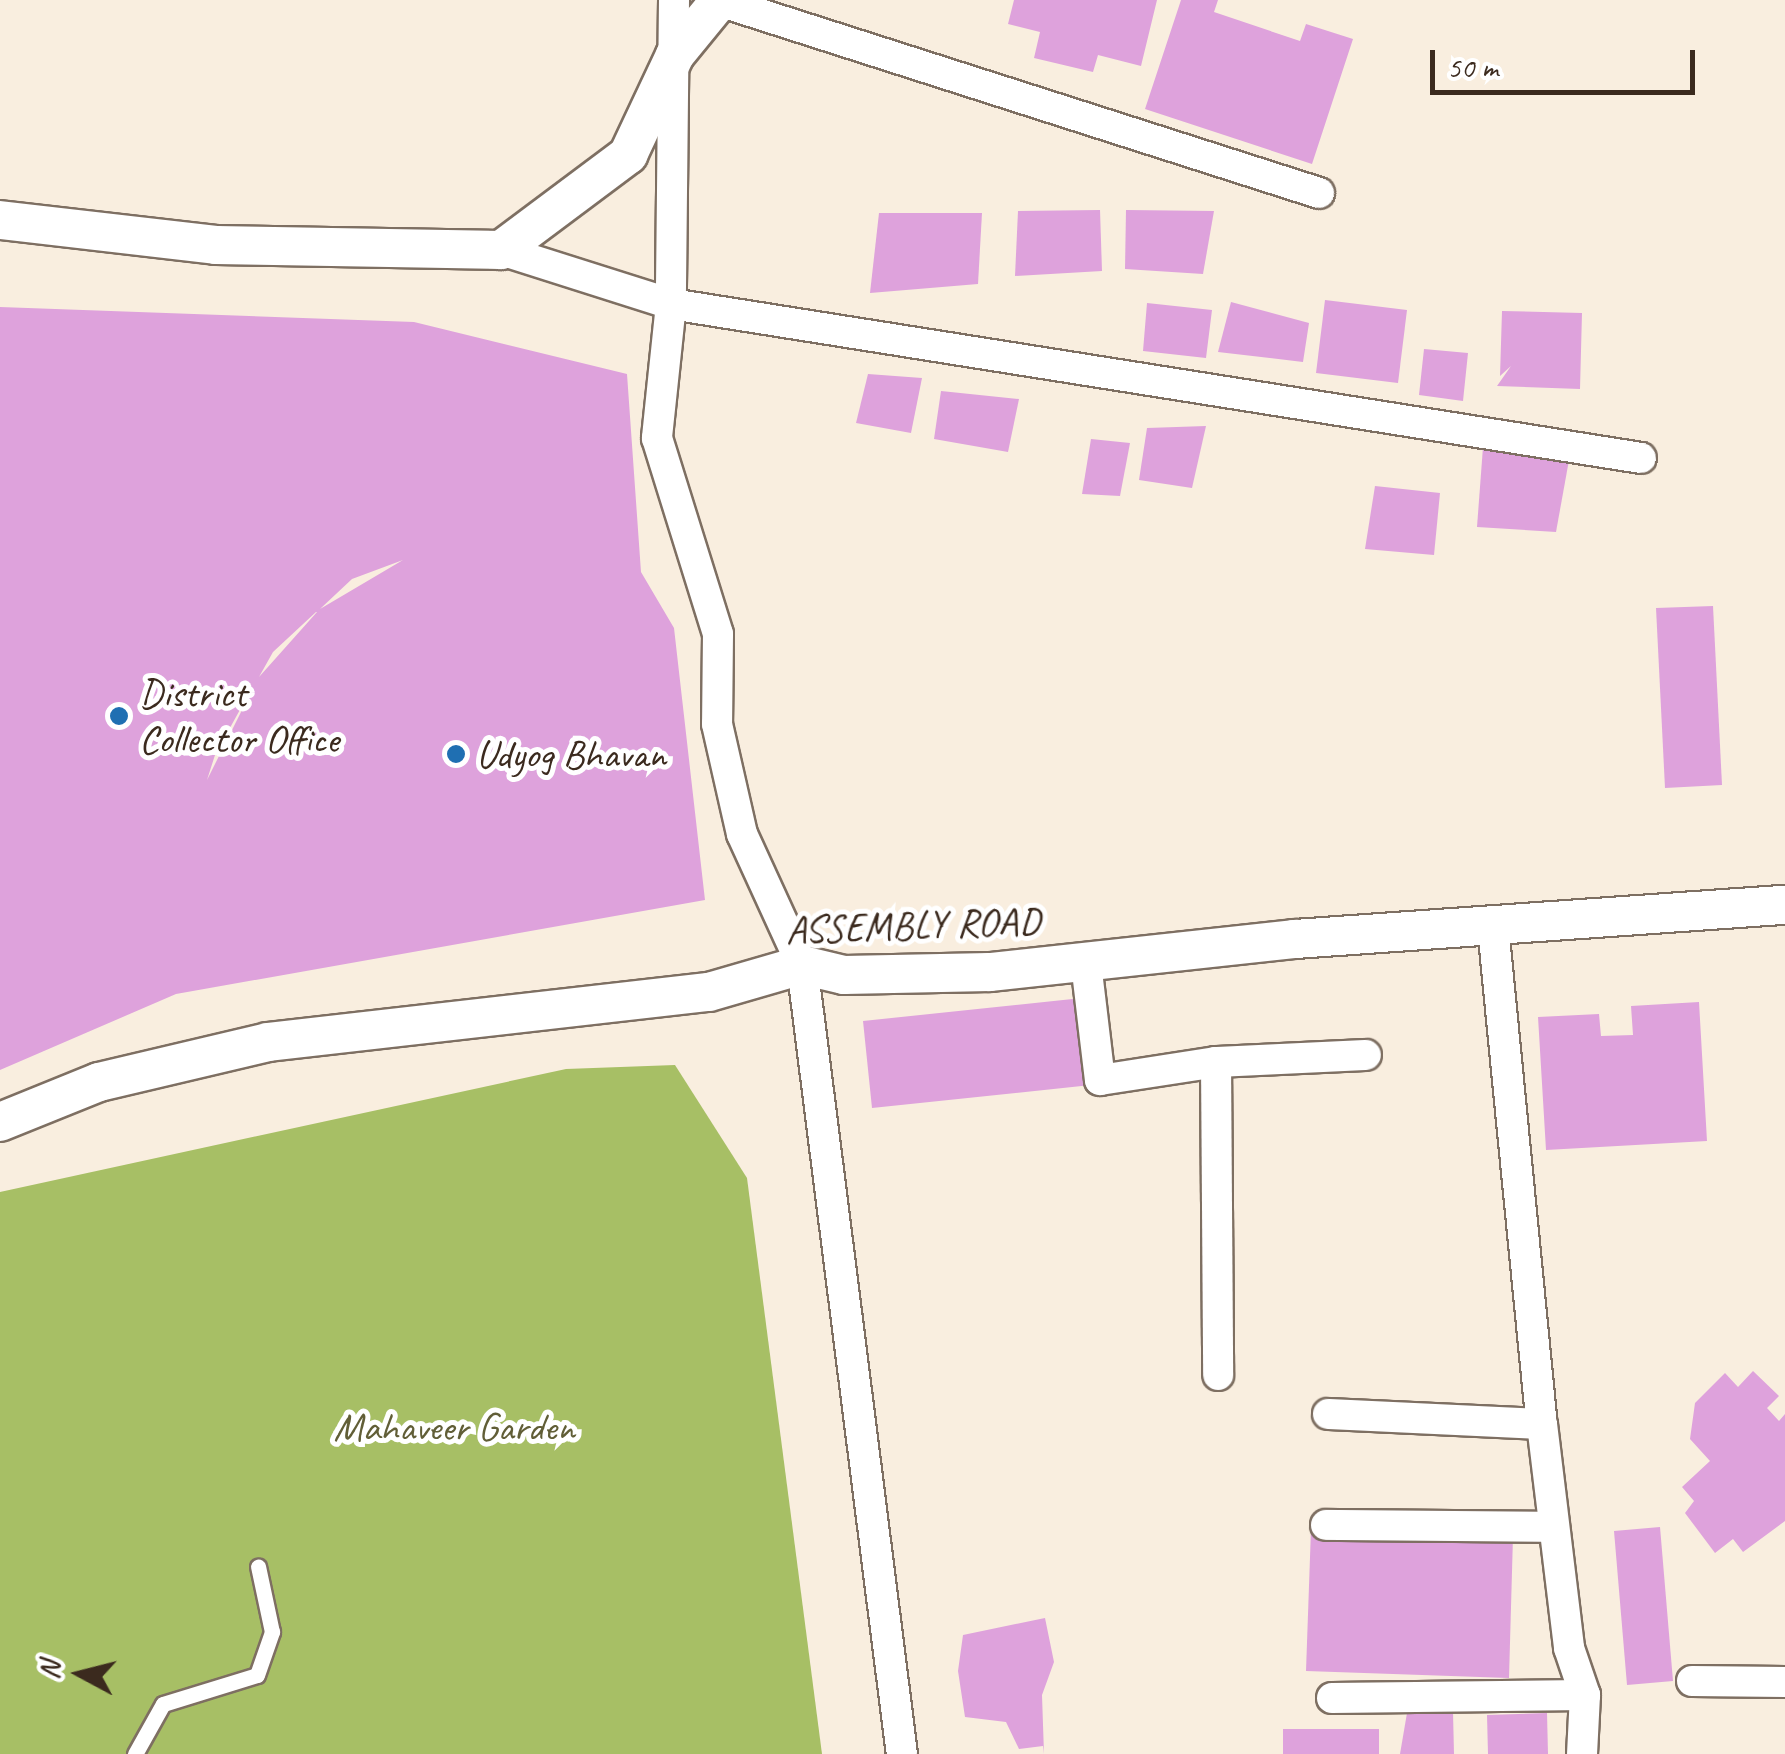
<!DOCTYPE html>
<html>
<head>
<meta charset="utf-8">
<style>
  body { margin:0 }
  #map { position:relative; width:1785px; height:1754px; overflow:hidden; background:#f9eedf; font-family:Caveat,sans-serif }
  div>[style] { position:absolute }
  .green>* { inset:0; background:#a7bf65 }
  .building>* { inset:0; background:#dea2dc }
  .roads { filter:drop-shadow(2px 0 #7e6f62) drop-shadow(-2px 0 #7e6f62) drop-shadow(0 2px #7e6f62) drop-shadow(0 -2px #7e6f62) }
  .service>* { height:15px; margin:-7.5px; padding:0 7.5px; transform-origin:7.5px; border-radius:7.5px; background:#fff }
  .minor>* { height:30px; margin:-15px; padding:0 15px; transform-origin:15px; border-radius:15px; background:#fff }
  .tertiary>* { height:38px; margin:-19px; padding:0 19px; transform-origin:19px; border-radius:19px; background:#fff }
  .dots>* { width:28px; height:28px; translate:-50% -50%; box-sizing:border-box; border:5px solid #fff; border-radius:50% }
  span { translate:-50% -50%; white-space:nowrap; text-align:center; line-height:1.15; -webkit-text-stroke:10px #fff; paint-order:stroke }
  .poi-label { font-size:40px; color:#3b2a1e }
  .left { translate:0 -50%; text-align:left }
  .street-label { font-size:40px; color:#3b2a1e }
  .park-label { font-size:40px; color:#615e37 }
  .north { position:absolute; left:30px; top:1624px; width:100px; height:100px; -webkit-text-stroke:8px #fff; paint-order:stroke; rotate:277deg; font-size:28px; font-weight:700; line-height:40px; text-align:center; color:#3b2a1e }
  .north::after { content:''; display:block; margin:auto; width:35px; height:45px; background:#3b2a1e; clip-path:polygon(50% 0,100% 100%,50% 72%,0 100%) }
  .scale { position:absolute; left:1430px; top:50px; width:265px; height:45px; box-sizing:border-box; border:5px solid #3b2a1e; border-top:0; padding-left:12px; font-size:30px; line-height:35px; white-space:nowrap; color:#3b2a1e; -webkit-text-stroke:8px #fff; paint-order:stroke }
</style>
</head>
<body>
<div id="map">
  <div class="green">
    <i style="clip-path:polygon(675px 1065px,747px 1178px,822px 1754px,0 1754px,0 1192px,566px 1069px)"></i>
  </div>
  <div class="building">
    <i style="clip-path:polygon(1014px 0,1157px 0,1141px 66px,1098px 55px,1093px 72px,1034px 58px,1040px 32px,1008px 24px)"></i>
    <i style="clip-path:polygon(1181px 0,1218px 0,1214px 12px,1300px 41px,1306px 24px,1353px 39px,1312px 164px,1145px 109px)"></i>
    <i style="clip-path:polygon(1100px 210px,1102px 271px,1015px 276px,1018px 211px)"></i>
    <i style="clip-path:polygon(1126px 210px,1214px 211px,1203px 274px,1125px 269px)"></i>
    <i style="clip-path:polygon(879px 213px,982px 213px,978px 284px,870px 293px)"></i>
    <i style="clip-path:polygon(1325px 300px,1407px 310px,1398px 383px,1316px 373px)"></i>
    <i style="clip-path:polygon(1231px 302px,1309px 323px,1303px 362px,1218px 352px)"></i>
    <i style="clip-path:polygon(1147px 303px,1212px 310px,1206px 358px,1143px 351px)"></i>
    <i style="clip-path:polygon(evenodd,0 307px,414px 322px,627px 374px,641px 572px,674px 628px,705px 900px,176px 994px,0 1070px,0 307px,403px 560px,320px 609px,352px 579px,403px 560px,0 307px,316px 612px,317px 612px,259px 677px,273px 652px,316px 612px,0 307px,247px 697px,248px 698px,207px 780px,215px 755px,247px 697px)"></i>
    <i style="clip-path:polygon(1502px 311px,1582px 313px,1580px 389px,1497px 386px,1511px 366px,1500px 376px)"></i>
    <i style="clip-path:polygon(1424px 349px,1468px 353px,1463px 401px,1419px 395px)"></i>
    <i style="clip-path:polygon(868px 374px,922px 378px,911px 433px,856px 423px)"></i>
    <i style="clip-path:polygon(941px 391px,1019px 399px,1008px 452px,934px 439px)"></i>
    <i style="clip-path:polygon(1206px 426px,1192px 488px,1139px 480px,1147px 428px)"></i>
    <i style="clip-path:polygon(1091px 439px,1130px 443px,1120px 496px,1082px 494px)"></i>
    <i style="clip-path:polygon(1483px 447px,1569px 460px,1556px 532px,1477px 527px)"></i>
    <i style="clip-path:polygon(1375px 486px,1440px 493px,1434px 555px,1365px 549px)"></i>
    <i style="clip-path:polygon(1713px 606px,1722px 785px,1665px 788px,1656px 608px)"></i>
    <i style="clip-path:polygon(1082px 998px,1091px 1085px,872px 1108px,863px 1021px)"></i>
    <i style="clip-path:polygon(1699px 1002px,1707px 1141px,1546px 1150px,1538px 1017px,1599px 1014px,1601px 1036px,1633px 1035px,1631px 1006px)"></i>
    <i style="clip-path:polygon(1753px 1371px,1779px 1396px,1767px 1408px,1779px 1421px,1785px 1414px,1785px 1521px,1743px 1552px,1733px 1539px,1715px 1553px,1685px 1513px,1694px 1501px,1682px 1487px,1710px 1461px,1690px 1439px,1695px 1403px,1725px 1373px,1738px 1387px)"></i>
    <i style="clip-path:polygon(1660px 1527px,1673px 1681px,1627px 1685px,1614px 1531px)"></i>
    <i style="clip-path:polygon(1311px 1529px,1513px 1536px,1509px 1678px,1306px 1671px)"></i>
    <i style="clip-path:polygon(1045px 1618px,1054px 1662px,1042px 1695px,1044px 1754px,1043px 1746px,1019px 1749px,1006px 1722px,965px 1717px,958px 1671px,963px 1635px)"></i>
    <i style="clip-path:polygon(1453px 1712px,1454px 1754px,1400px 1754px,1407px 1713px)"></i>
    <i style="clip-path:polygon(1547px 1713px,1548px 1754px,1488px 1754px,1487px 1715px)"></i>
    <i style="clip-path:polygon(1283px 1729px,1379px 1729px,1379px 1754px,1283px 1754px)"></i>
  </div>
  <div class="roads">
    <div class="service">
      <i style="left:135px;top:1754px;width:57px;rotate:-60.8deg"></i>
      <i style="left:163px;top:1704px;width:98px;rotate:-17.1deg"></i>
      <i style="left:257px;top:1675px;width:46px;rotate:-70.8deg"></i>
      <i style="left:272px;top:1632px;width:67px;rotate:-102deg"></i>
    </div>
    <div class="minor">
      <i style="left:674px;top:0;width:304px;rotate:90.6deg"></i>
      <i style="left:671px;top:304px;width:135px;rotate:96deg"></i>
      <i style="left:657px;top:438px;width:205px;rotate:72.7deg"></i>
      <i style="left:718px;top:634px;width:90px;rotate:90.6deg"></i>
      <i style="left:717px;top:724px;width:113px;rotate:77.2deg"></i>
      <i style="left:742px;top:834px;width:144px;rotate:65.4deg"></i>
      <i style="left:802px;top:965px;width:795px;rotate:82.78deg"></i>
      <i style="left:719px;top:1px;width:630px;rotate:17.74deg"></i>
      <i style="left:501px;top:250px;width:178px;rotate:17.6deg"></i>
      <i style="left:671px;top:304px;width:982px;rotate:9.02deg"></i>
      <i style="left:1493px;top:927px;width:499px;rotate:84.4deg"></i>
      <i style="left:1542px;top:1424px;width:226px;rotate:83.1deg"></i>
      <i style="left:1569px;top:1648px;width:50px;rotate:71.2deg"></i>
      <i style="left:1585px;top:1695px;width:59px;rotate:92.9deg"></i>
      <i style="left:1086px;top:963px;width:118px;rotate:83.2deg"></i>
      <i style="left:1100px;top:1080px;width:117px;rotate:-8.8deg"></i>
      <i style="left:1216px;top:1062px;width:150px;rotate:-2.7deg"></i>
      <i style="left:1216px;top:1062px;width:313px;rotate:89.6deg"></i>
      <i style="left:1328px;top:1414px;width:214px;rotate:2.7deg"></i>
      <i style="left:1326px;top:1525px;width:228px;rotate:0.5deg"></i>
      <i style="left:1692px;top:1681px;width:93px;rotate:0.6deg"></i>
      <i style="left:1332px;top:1698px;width:253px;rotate:-0.7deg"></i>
    </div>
    <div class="tertiary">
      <i style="left:0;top:220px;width:217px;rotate:6.6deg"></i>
      <i style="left:216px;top:245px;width:285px;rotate:1deg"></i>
      <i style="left:501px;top:250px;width:159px;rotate:-36.8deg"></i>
      <i style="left:628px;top:155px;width:110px;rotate:-64.8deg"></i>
      <i style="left:675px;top:55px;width:71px;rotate:-50.7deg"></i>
      <i style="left:0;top:1122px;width:107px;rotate:-22deg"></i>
      <i style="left:99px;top:1082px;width:174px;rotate:-13.3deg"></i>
      <i style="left:268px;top:1042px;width:444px;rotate:-6.5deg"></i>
      <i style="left:709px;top:992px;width:97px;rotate:-16.2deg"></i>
      <i style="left:802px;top:965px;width:43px;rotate:13.4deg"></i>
      <i style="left:844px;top:975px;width:146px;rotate:-1.2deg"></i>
      <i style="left:990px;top:972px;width:307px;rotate:-6.2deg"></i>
      <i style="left:1295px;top:939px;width:491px;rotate:-4deg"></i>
    </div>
  </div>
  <div class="dots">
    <i style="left:119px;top:716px;background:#1f6fb2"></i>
    <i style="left:456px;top:754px;background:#1f6fb2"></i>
  </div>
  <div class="poi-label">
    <span class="left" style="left:139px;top:716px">District<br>Collector Office</span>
    <span class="left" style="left:476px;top:754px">Udyog Bhavan</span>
  </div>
  <div class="street-label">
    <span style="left:913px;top:925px;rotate:-2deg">ASSEMBLY ROAD</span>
  </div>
  <div class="park-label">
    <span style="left:454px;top:1427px">Mahaveer Garden</span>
  </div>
  <div class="north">N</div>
  <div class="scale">50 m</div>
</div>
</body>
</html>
